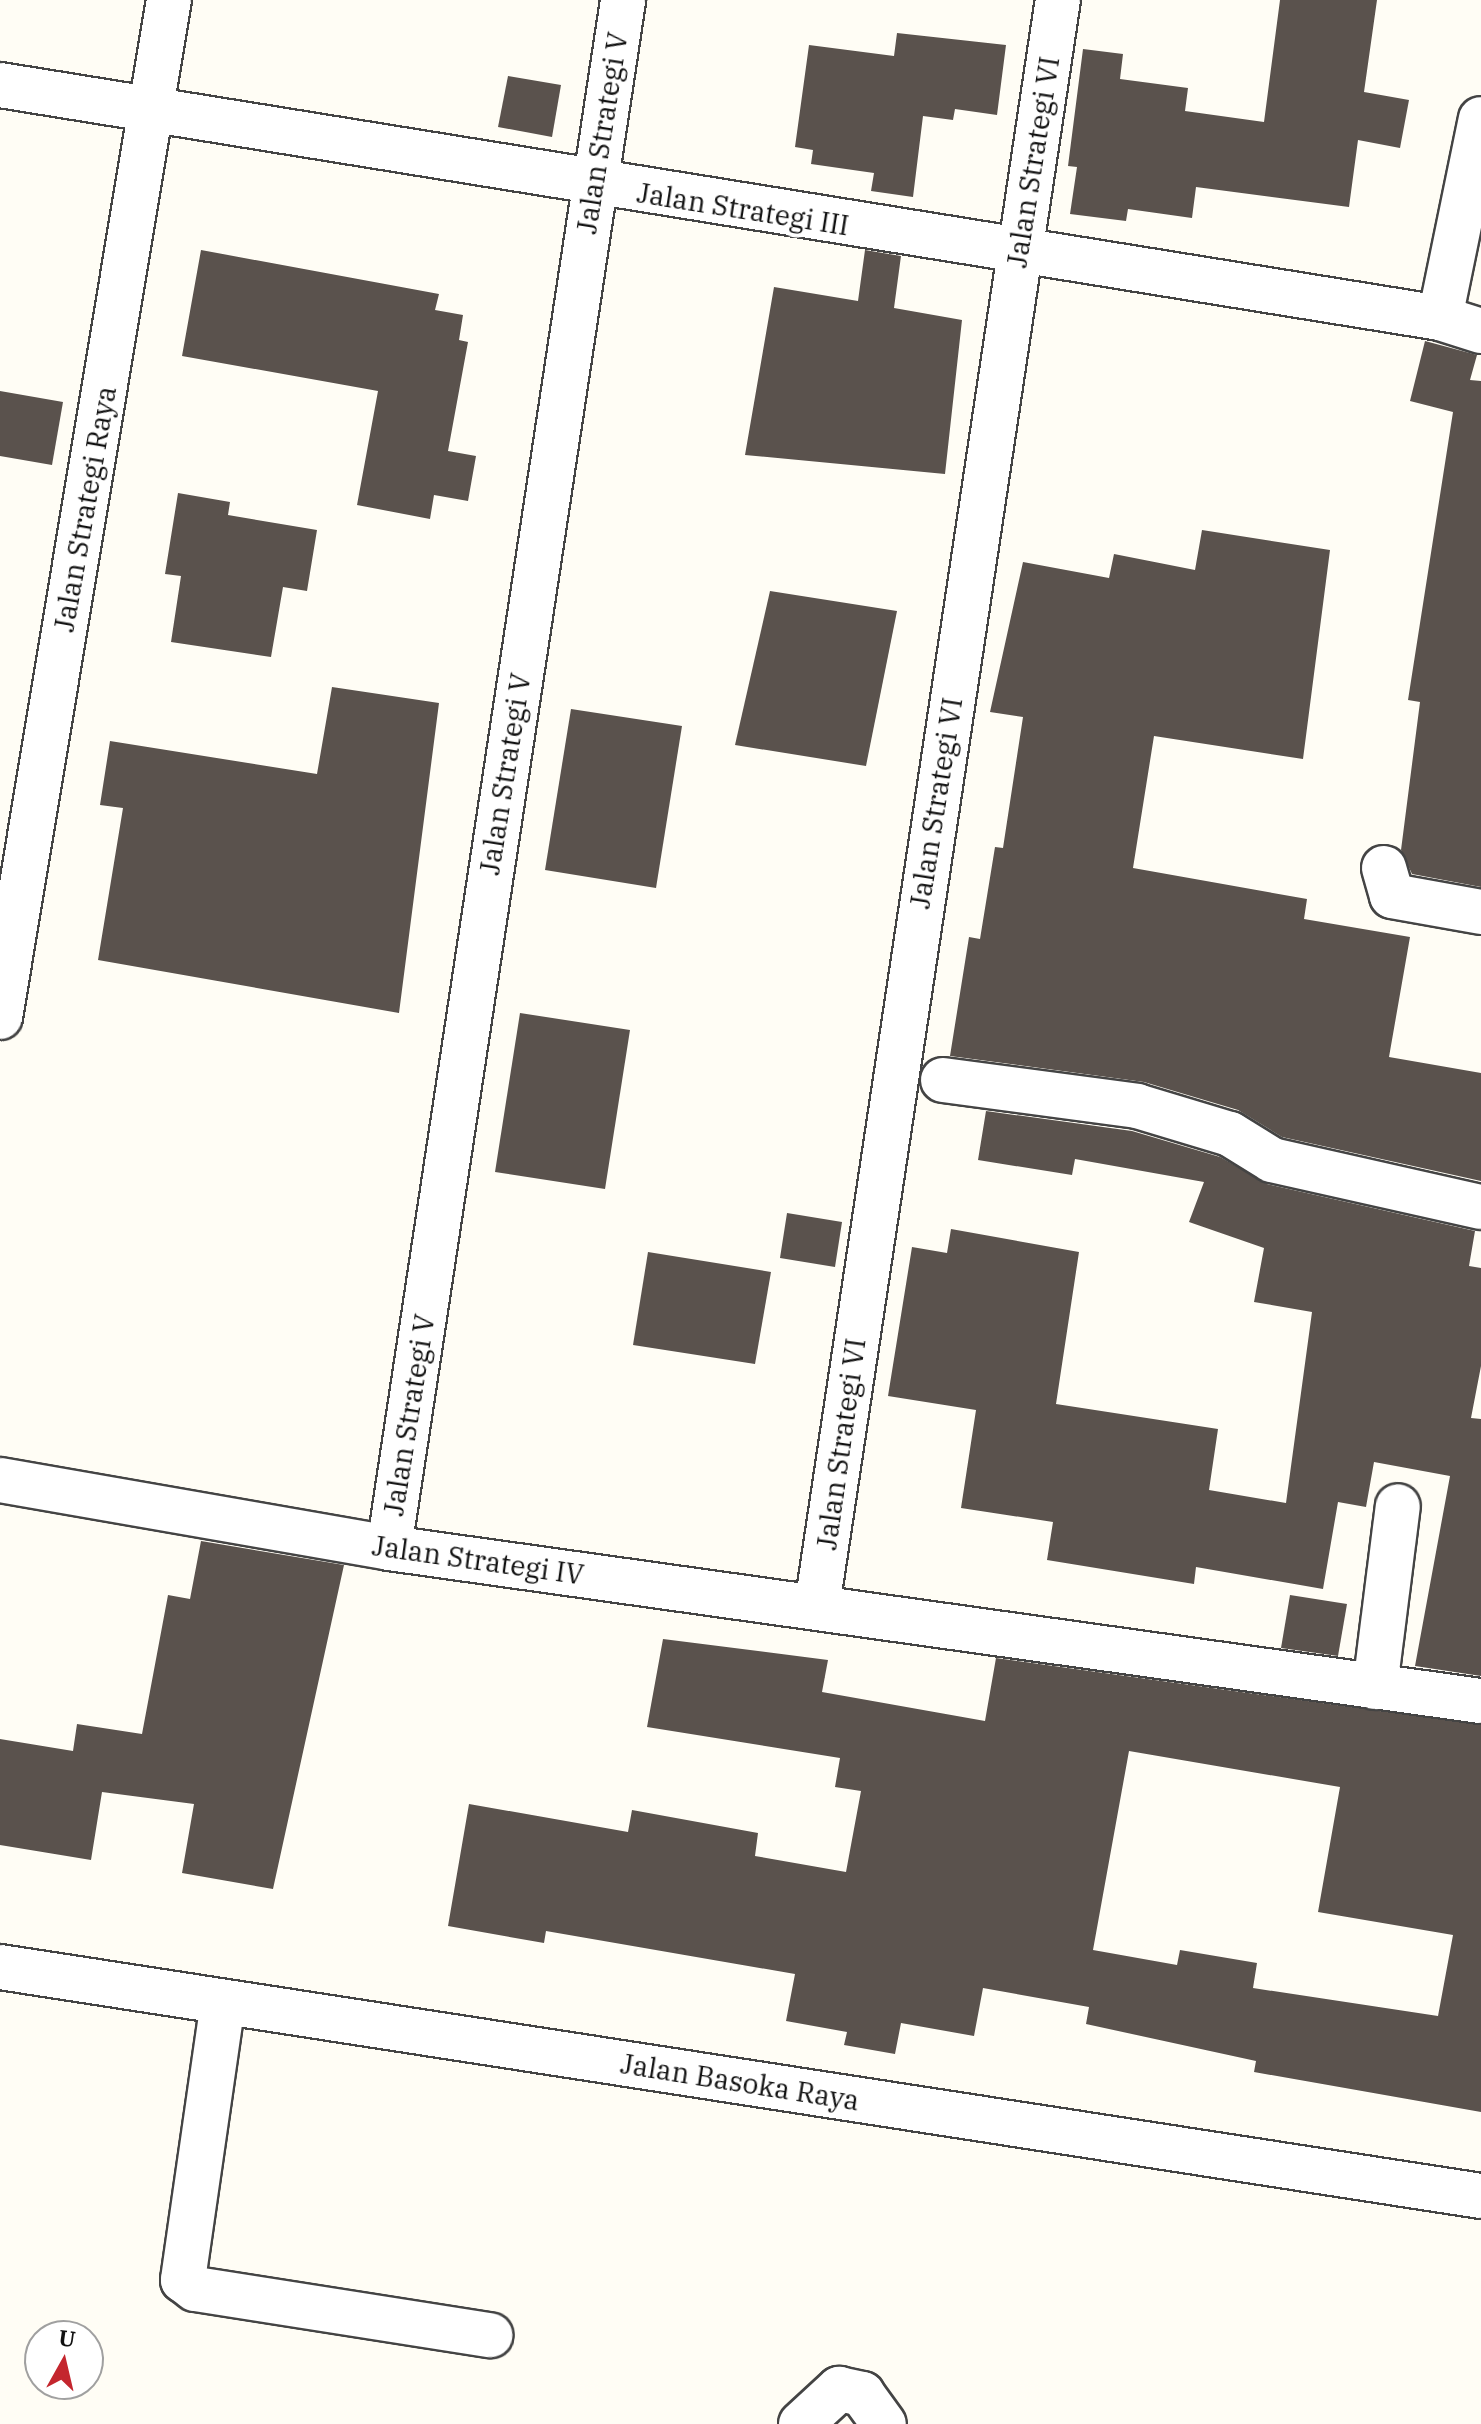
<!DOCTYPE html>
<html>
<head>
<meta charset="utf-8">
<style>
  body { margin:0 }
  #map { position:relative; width:1481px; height:2424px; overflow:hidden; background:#fffdf5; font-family:"IBM Plex Serif",serif }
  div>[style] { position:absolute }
  .building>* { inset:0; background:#5a524d }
  .roads { filter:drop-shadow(2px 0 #444) drop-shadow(-2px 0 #444) drop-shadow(0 2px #444) drop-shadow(0 -2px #444) }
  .minor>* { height:44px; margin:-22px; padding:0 22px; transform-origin:22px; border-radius:22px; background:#fff }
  span { translate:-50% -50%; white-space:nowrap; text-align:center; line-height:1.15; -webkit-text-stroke:8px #fff; paint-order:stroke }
  .street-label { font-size:28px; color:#111 }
  .north { position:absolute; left:24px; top:2320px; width:80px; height:80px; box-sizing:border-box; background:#fff; border:2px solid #a0a0a0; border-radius:50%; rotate:8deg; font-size:22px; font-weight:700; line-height:32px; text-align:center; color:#111 }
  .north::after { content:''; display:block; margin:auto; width:28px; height:36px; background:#c4262e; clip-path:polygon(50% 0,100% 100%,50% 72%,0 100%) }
</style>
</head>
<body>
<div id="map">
  <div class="building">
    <i style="clip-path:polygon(1280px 0,1377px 0,1364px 92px,1409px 100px,1400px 148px,1358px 140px,1349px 207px,1196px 187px,1192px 218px,1128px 209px,1126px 221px,1070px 214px,1077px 167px,1068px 166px,1083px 49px,1123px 54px,1120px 79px,1188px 88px,1185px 111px,1264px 122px)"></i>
    <i style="clip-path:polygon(897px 33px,1006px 45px,997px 115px,955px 109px,953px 120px,923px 116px,913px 197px,871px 191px,874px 173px,811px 164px,813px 150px,795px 147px,809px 45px,894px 56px)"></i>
    <i style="clip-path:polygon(508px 76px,561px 85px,552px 137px,498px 127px)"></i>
    <i style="clip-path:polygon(201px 250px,439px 294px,435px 310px,463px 315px,459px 340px,468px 342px,448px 451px,476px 456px,468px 501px,434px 495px,430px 519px,357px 505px,378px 391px,182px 356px)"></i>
    <i style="clip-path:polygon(865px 250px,901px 256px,894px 308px,962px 320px,945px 474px,745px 455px,774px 287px,858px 301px)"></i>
    <i style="clip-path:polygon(1425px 341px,1477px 355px,1470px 380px,1481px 381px,1481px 887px,1412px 874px,1401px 850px,1420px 702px,1408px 700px,1453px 412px,1410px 401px)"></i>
    <i style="clip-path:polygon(0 391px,63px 402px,52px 465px,0 456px)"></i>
    <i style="clip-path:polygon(178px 493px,230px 502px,228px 515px,317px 530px,307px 591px,283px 587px,271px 657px,171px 642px,181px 576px,165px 574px)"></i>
    <i style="clip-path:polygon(1202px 530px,1330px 550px,1303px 759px,1154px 736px,1133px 868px,1307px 899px,1304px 919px,1410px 937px,1389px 1057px,1481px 1073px,1481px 1181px,1282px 1137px,1238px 1110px,1144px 1082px,950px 1056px,969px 937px,980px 939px,995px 847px,1003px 848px,1023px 717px,990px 712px,1023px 562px,1109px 578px,1114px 554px,1195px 570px)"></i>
    <i style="clip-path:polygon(770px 591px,897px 611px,866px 766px,735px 745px)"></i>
    <i style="clip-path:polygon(332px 687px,439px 703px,399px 1013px,98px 960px,123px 808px,100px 805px,110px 741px,317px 774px)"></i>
    <i style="clip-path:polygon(571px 709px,682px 726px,656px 888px,545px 870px)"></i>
    <i style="clip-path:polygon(520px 1013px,630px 1030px,605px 1189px,495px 1172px)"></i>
    <i style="clip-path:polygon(986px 1111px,1132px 1131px,1220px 1157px,1267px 1184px,1475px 1231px,1469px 1266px,1481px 1268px,1481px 1366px,1471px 1418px,1481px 1419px,1481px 1676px,1415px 1666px,1450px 1476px,1374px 1462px,1366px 1507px,1338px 1502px,1323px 1589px,1196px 1567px,1194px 1584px,1047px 1560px,1053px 1522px,961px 1508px,976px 1410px,888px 1396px,912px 1247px,947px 1253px,951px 1229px,1079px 1252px,1056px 1404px,1218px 1429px,1209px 1490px,1286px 1503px,1312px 1312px,1254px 1302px,1264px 1248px,1189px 1222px,1204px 1182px,1075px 1159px,1072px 1175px,978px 1160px)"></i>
    <i style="clip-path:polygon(787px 1213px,842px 1222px,835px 1267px,780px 1258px)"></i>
    <i style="clip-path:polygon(648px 1252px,771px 1272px,755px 1364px,633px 1345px)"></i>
    <i style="clip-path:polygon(201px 1541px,344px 1565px,273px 1889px,182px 1873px,194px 1804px,102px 1792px,91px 1860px,0 1845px,0 1739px,73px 1751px,77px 1724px,142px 1734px,168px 1595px,190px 1599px)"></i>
    <i style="clip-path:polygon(1290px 1595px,1347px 1604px,1338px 1656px,1281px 1648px)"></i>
    <i style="clip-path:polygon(evenodd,663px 1639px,828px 1660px,822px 1692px,985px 1721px,996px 1658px,1481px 1725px,1481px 2112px,1254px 2072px,1256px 2061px,1086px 2024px,1089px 2007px,983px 1988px,974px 2036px,901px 2023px,895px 2054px,844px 2045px,847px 2032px,786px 2021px,795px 1974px,546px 1931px,544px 1943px,448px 1926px,469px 1804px,628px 1832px,632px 1810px,758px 1833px,755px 1856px,846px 1872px,861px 1791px,835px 1787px,840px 1758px,647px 1727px,663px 1639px,1129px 1751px,1340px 1787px,1318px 1912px,1453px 1935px,1438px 2016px,1253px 1988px,1257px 1963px,1180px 1950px,1177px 1965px,1093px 1950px,1129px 1751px)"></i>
  </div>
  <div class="roads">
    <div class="minor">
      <i style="left:0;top:85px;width:1459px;rotate:9.19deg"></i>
      <i style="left:1440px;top:318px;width:43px;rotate:17.6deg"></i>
      <i style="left:1440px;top:318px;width:203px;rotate:-78.4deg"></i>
      <i style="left:1384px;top:868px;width:29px;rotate:74deg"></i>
      <i style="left:1392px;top:896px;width:90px;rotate:10.2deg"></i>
      <i style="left:0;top:1017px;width:1031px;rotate:-80.57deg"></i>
      <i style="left:943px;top:1080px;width:196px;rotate:7.6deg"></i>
      <i style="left:1137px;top:1106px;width:97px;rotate:16.8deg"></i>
      <i style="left:1230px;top:1134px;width:49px;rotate:31.8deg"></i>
      <i style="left:1272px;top:1160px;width:214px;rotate:12.7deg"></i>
      <i style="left:0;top:1480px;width:395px;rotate:9.9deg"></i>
      <i style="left:389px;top:1548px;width:1103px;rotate:7.98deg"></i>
      <i style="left:389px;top:1548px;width:1566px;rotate:-81.4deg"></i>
      <i style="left:817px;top:1606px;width:1624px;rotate:-81.47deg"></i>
      <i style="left:1375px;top:1687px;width:182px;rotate:-82.8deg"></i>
      <i style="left:0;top:1967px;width:1499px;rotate:8.79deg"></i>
      <i style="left:223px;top:2002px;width:281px;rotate:98.2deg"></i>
      <i style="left:183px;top:2280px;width:15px;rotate:37deg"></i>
      <i style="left:195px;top:2289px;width:299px;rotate:8.9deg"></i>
      <i style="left:801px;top:2424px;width:52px;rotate:-42.6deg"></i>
      <i style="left:839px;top:2389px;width:24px;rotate:12deg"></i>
      <i style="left:862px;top:2394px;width:37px;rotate:54deg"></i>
    </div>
  </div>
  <div class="street-label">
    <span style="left:602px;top:133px;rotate:-81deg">Jalan Strategi V</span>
    <span style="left:1033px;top:162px;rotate:-81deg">Jalan Strategi VI</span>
    <span style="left:743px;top:209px;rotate:9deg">Jalan Strategi III</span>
    <span style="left:85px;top:509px;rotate:-80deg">Jalan Strategi Raya</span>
    <span style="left:505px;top:774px;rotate:-81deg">Jalan Strategi V</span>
    <span style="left:936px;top:803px;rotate:-81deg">Jalan Strategi VI</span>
    <span style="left:409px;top:1415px;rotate:-81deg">Jalan Strategi V</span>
    <span style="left:841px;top:1444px;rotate:-82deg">Jalan Strategi VI</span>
    <span style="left:478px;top:1560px;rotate:8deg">Jalan Strategi IV</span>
    <span style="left:740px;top:2082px;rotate:9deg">Jalan Basoka Raya</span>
  </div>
  <div class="north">U</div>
</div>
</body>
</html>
